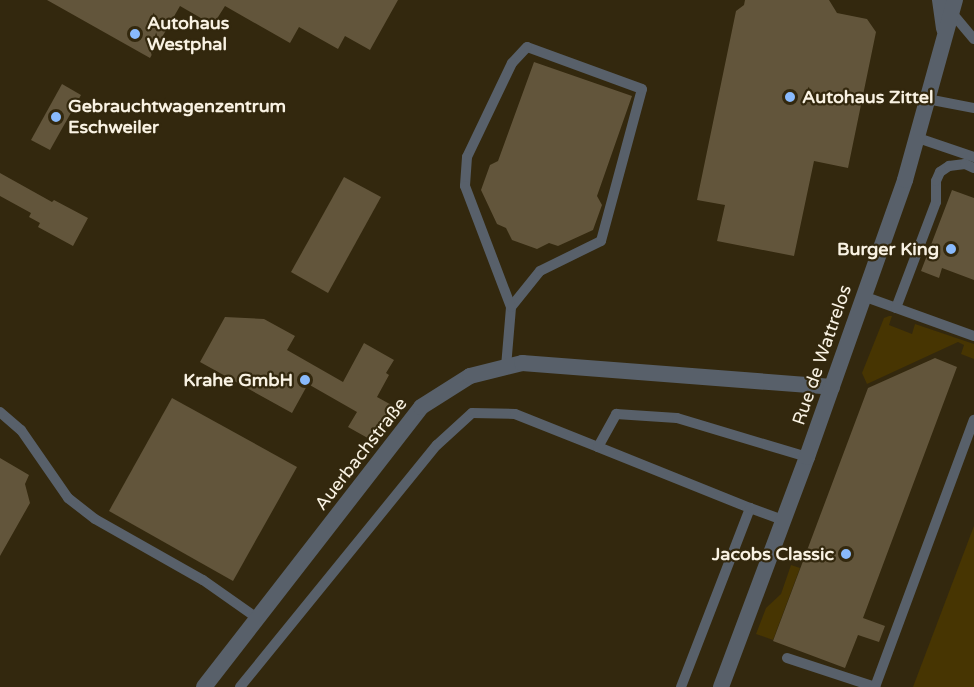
<!DOCTYPE html>
<html>
<head>
<meta charset="utf-8">
<style>
  body { margin:0 }
  #map { position:relative; width:974px; height:687px; overflow:hidden; background:#33280e; font-family:"Varela Round",sans-serif }
  div>[style] { position:absolute }
  .green>* { inset:0; background:#473502 }
  .building>* { inset:0; background:#62553b }
  .service>* { height:10px; margin:-5px; padding:0 5px; transform-origin:5px; border-radius:5px; background:#58606a }
  .minor>* { height:16px; margin:-8px; padding:0 8px; transform-origin:8px; border-radius:8px; background:#58606a }
  .dots>* { width:16px; height:16px; translate:-50% -50%; box-sizing:border-box; border:3px solid #33280e; border-radius:50% }
  span { translate:-50% -50%; white-space:nowrap; text-align:center; line-height:1.15; -webkit-text-stroke:4.5px #33280e; paint-order:stroke }
  .poi-label { font-size:18px; color:#f9f2e3; font-weight:700 }
  .left { translate:0 -50%; text-align:left }
  .right { translate:-100% -50%; text-align:right }
  .street-label { font-size:18px; color:#f9f2e3 }
</style>
</head>
<body>
<div id="map">
  <div class="green">
    <i style="clip-path:polygon(889px 316px,892px 316px,889px 325px,912px 334px,915px 324px,974px 344px,974px 359px,961px 354px,964px 345px,958px 342px,867px 384px,862px 373px,884px 318px)"></i>
    <i style="clip-path:polygon(974px 526px,974px 687px,913px 687px)"></i>
    <i style="clip-path:polygon(791px 565px,800px 568px,773px 640px,756px 634px,766px 608px,781px 594px)"></i>
  </div>
  <div class="building">
    <i style="clip-path:polygon(47px 0,398px 0,370px 50px,345px 36px,338px 49px,299px 27px,290px 43px,225px 6px,213px 25px,180px 6px,150px 58px)"></i>
    <i style="clip-path:polygon(745px 0,829px 0,837px 13px,867px 19px,876px 32px,848px 168px,814px 161px,794px 256px,717px 241px,725px 205px,697px 200px,736px 11px,744px 5px)"></i>
    <i style="clip-path:polygon(534px 62px,632px 96px,597px 196px,602px 205px,593px 230px,558px 246px,549px 243px,537px 249px,512px 240px,506px 228px,497px 224px,481px 190px,490px 165px,498px 161px)"></i>
    <i style="clip-path:polygon(62px 84px,81px 95px,50px 150px,31px 140px)"></i>
    <i style="clip-path:polygon(0 173px,52px 202px,54px 200px,88px 218px,73px 246px,38px 227px,40px 223px,29px 217px,31px 213px,0 196px)"></i>
    <i style="clip-path:polygon(344px 177px,381px 197px,328px 293px,291px 272px)"></i>
    <i style="clip-path:polygon(952px 190px,974px 198px,974px 280px,942px 268px,939px 278px,921px 271px)"></i>
    <i style="clip-path:polygon(225px 317px,264px 319px,295px 336px,287px 350px,343px 382px,364px 343px,394px 360px,386px 373px,389px 375px,377px 397px,397px 408px,373px 441px,348px 427px,357px 412px,308px 384px,292px 413px,200px 362px)"></i>
    <i style="clip-path:polygon(935px 358px,957px 367px,863px 618px,885px 626px,879px 642px,858px 635px,845px 668px,773px 641px,868px 388px)"></i>
    <i style="clip-path:polygon(172px 398px,297px 467px,233px 581px,109px 511px)"></i>
    <i style="clip-path:polygon(0 458px,29px 475px,25px 484px,30px 503px,0 556px)"></i>
  </div>
  <div class="service">
    <i style="left:952px;top:13px;width:34px;rotate:50deg"></i>
    <i style="left:927px;top:99px;width:48px;rotate:10.8deg"></i>
    <i style="left:918px;top:138px;width:59px;rotate:18.7deg"></i>
    <i style="left:863px;top:296px;width:118px;rotate:19.8deg"></i>
    <i style="left:896px;top:308px;width:113px;rotate:-69.3deg"></i>
    <i style="left:936px;top:202px;width:21px;rotate:-90deg"></i>
    <i style="left:936px;top:181px;width:10px;rotate:-66deg"></i>
    <i style="left:940px;top:172px;width:11px;rotate:-34deg"></i>
    <i style="left:949px;top:166px;width:16px;rotate:-7deg"></i>
    <i style="left:965px;top:164px;width:10px;rotate:24deg"></i>
    <i style="left:506px;top:367px;width:60px;rotate:-85.2deg"></i>
    <i style="left:511px;top:307px;width:46px;rotate:-51.1deg"></i>
    <i style="left:540px;top:271px;width:68px;rotate:-26.2deg"></i>
    <i style="left:601px;top:241px;width:157px;rotate:-74.9deg"></i>
    <i style="left:642px;top:89px;width:122px;rotate:-159.9deg"></i>
    <i style="left:527px;top:47px;width:22px;rotate:133deg"></i>
    <i style="left:512px;top:63px;width:104px;rotate:115.6deg"></i>
    <i style="left:467px;top:157px;width:29px;rotate:94deg"></i>
    <i style="left:465px;top:186px;width:129px;rotate:69.2deg"></i>
    <i style="left:0;top:412px;width:28px;rotate:41deg"></i>
    <i style="left:21px;top:430px;width:83px;rotate:55.3deg"></i>
    <i style="left:68px;top:498px;width:34px;rotate:38deg"></i>
    <i style="left:95px;top:519px;width:124px;rotate:29.5deg"></i>
    <i style="left:203px;top:580px;width:66px;rotate:35.1deg"></i>
    <i style="left:598px;top:447px;width:164px;rotate:21.9deg"></i>
    <i style="left:787px;top:658px;width:93px;rotate:18.2deg"></i>
    <i style="left:875px;top:687px;width:285px;rotate:-69.7deg"></i>
    <i style="left:240px;top:687px;width:312px;rotate:-50.9deg"></i>
    <i style="left:437px;top:445px;width:47px;rotate:-42.4deg"></i>
    <i style="left:472px;top:413px;width:43px;rotate:1.3deg"></i>
    <i style="left:515px;top:414px;width:89px;rotate:21.7deg"></i>
    <i style="left:598px;top:447px;width:38px;rotate:-61deg"></i>
    <i style="left:616px;top:414px;width:61px;rotate:3.8deg"></i>
    <i style="left:677px;top:418px;width:136px;rotate:16.7deg"></i>
    <i style="left:681px;top:687px;width:192px;rotate:-68.9deg"></i>
    <i style="left:750px;top:508px;width:35px;rotate:20deg"></i>
  </div>
  <div class="minor">
    <i style="left:940px;top:0;width:29px;rotate:82deg"></i>
    <i style="left:204px;top:687px;width:354px;rotate:-52.2deg"></i>
    <i style="left:421px;top:407px;width:58px;rotate:-32.3deg"></i>
    <i style="left:470px;top:376px;width:54px;rotate:-14deg"></i>
    <i style="left:522px;top:363px;width:311px;rotate:4.4deg"></i>
    <i style="left:721px;top:687px;width:246px;rotate:-69.5deg"></i>
    <i style="left:807px;top:457px;width:294px;rotate:-70.5deg"></i>
    <i style="left:905px;top:180px;width:187px;rotate:-74.5deg"></i>
  </div>
  <div class="dots">
    <i style="left:135px;top:34px;background:#89bafc"></i>
    <i style="left:790px;top:97px;background:#89bafc"></i>
    <i style="left:56px;top:117px;background:#89bafc"></i>
    <i style="left:951px;top:249px;background:#89bafc"></i>
    <i style="left:305px;top:380px;background:#89bafc"></i>
    <i style="left:846px;top:554px;background:#89bafc"></i>
  </div>
  <div class="poi-label">
    <span class="left" style="left:147px;top:34px">Autohaus<br>Westphal</span>
    <span class="left" style="left:802px;top:97px">Autohaus Zittel</span>
    <span class="left" style="left:68px;top:117px">Gebrauchtwagenzentrum<br>Eschweiler</span>
    <span class="right" style="left:939px;top:249px">Burger King</span>
    <span class="right" style="left:293px;top:380px">Krahe GmbH</span>
    <span class="right" style="left:834px;top:554px">Jacobs Classic</span>
  </div>
  <div class="street-label">
    <span style="left:822px;top:355px;rotate:-71deg">Rue de Wattrelos</span>
    <span style="left:361px;top:454px;rotate:-52deg">Auerbachstraße</span>
  </div>
</div>
</body>
</html>
